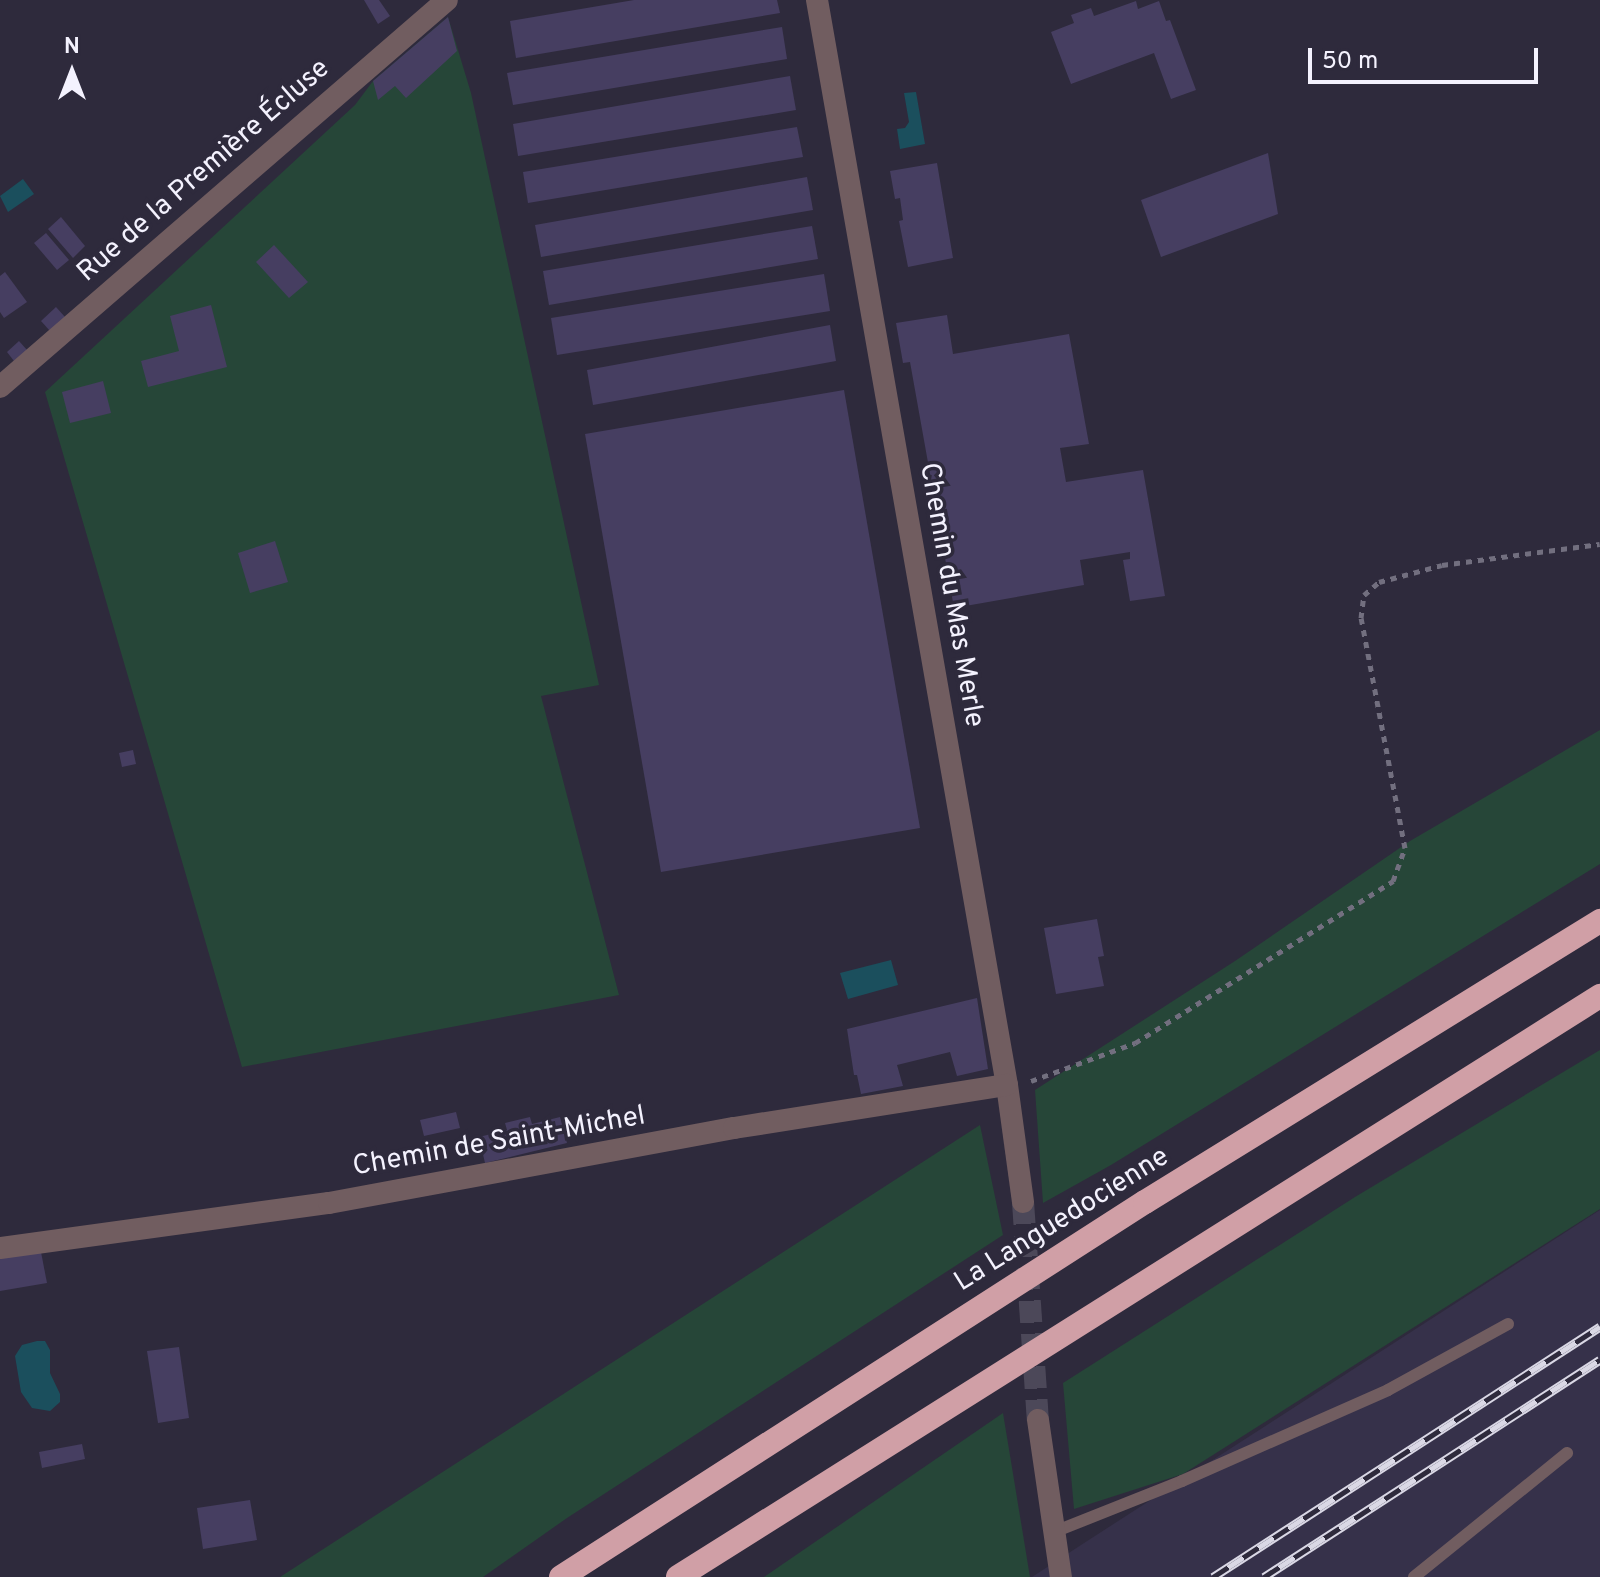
<!DOCTYPE html>
<html>
<head>
<meta charset="utf-8">
<style>
  body { margin:0 }
  #map { position:relative; width:1600px; height:1577px; overflow:hidden; background:#2e2a3c; font-family:Overpass,sans-serif }
  div>[style] { position:absolute }
  .built>* { inset:0; background:#36314a }
  .green>* { inset:0; background:#264638 }
  .water>* { inset:0; background:#1b4f5d }
  .building>* { inset:0; background:#463e61 }
  .minor-tunnel>* { height:22px; margin-top:-11px; transform-origin:0; background:repeating-linear-gradient(90deg,#4c4859 0 22px,transparent 0 33px) }
  .path>* { height:5px; margin-top:-2.5px; transform-origin:0; background:repeating-linear-gradient(90deg,#726f7f 0 6px,transparent 0 12px) }
  .service>* { height:12px; margin:-6px; padding:0 6px; transform-origin:6px; border-radius:6px; background:#715d60 }
  .minor>* { height:22px; margin:-11px; padding:0 11px; transform-origin:11px; border-radius:11px; background:#715d60 }
  .motorway>* { height:24px; margin:-12px; padding:0 12px; transform-origin:12px; border-radius:12px; background:#d09fa6 }
  .rail>* { height:9px; margin-top:-4.5px; transform-origin:0; background:repeating-linear-gradient(90deg,#2e2a3c 0 18px,#dad8e5 0 36px); box-sizing:border-box; border-block:2px solid #dad8e5 }
  span { translate:-50% -50%; white-space:nowrap; text-align:center; line-height:1.15; -webkit-text-stroke:7px #2e2a3c; paint-order:stroke }
  .street-label { font-size:28px; color:#f4f2fe }
  .north { position:absolute; left:32px; top:32px; width:80px; height:80px; -webkit-text-stroke:6px #2e2a3c; paint-order:stroke; rotate:0deg; font-size:22px; font-weight:700; line-height:32px; text-align:center; color:#f4f2fe }
  .north::after { content:''; display:block; margin:auto; width:28px; height:36px; background:#f4f2fe; clip-path:polygon(50% 0,100% 100%,50% 72%,0 100%) }
  .scale { position:absolute; left:1308px; top:48px; width:230px; height:36px; box-sizing:border-box; border:4px solid #f4f2fe; border-top:0; padding-left:10px; font-size:24px; line-height:28px; white-space:nowrap; color:#f4f2fe; -webkit-text-stroke:6px #2e2a3c; paint-order:stroke }
</style>
</head>
<body>
<div id="map">
  <div class="built">
    <i style="clip-path:polygon(1600px 1210px,1600px 1577px,1032px 1577px,1081px 1545px)"></i>
  </div>
  <div class="green">
    <i style="clip-path:polygon(448px 17px,471px 93px,599px 685px,541px 696px,619px 995px,242px 1067px,45px 392px,355px 105px,373px 81px)"></i>
    <i style="clip-path:polygon(1600px 730px,1600px 864px,1111px 1165px,1043px 1203px,1035px 1090px,1235px 961px,1410px 841px)"></i>
    <i style="clip-path:polygon(1600px 1050px,1600px 1209px,1183px 1474px,1074px 1509px,1063px 1383px,1355px 1197px)"></i>
    <i style="clip-path:polygon(980px 1125px,1003px 1235px,567px 1518px,483px 1577px,280px 1577px)"></i>
    <i style="clip-path:polygon(1003px 1413px,1030px 1577px,764px 1577px)"></i>
  </div>
  <div class="water">
    <i style="clip-path:polygon(916px 92px,925px 144px,900px 149px,897px 129px,905px 128px,909px 122px,904px 93px)"></i>
    <i style="clip-path:polygon(23px 179px,34px 194px,8px 212px,0 196px)"></i>
    <i style="clip-path:polygon(891px 960px,898px 985px,848px 999px,840px 973px)"></i>
    <i style="clip-path:polygon(37px 1341px,45px 1341px,50px 1350px,50px 1373px,60px 1394px,60px 1402px,50px 1411px,32px 1408px,21px 1392px,15px 1356px,22px 1345px)"></i>
  </div>
  <div class="building">
    <i style="clip-path:polygon(364px 0,379px 0,390px 16px,378px 24px)"></i>
    <i style="clip-path:polygon(634px 0,777px 0,780px 13px,516px 58px,510px 21px)"></i>
    <i style="clip-path:polygon(1136px 1px,1138px 9px,1159px 1px,1166px 21px,1170px 20px,1196px 90px,1171px 99px,1154px 53px,1071px 84px,1051px 32px,1074px 23px,1071px 15px,1091px 8px,1094px 16px)"></i>
    <i style="clip-path:polygon(448px 17px,457px 51px,406px 98px,395px 86px,378px 100px,373px 81px)"></i>
    <i style="clip-path:polygon(782px 27px,787px 59px,513px 105px,507px 73px)"></i>
    <i style="clip-path:polygon(790px 76px,796px 110px,518px 156px,513px 124px)"></i>
    <i style="clip-path:polygon(797px 127px,803px 157px,528px 203px,523px 172px)"></i>
    <i style="clip-path:polygon(1268px 153px,1278px 214px,1161px 257px,1141px 200px)"></i>
    <i style="clip-path:polygon(937px 163px,953px 258px,908px 267px,899px 221px,903px 220px,900px 198px,895px 199px,890px 171px)"></i>
    <i style="clip-path:polygon(807px 177px,813px 210px,541px 257px,535px 225px)"></i>
    <i style="clip-path:polygon(61px 217px,85px 246px,73px 258px,48px 229px)"></i>
    <i style="clip-path:polygon(812px 226px,818px 259px,549px 305px,543px 271px)"></i>
    <i style="clip-path:polygon(46px 233px,69px 260px,57px 270px,34px 243px)"></i>
    <i style="clip-path:polygon(274px 245px,308px 282px,289px 298px,256px 262px)"></i>
    <i style="clip-path:polygon(5px 272px,27px 302px,4px 318px,0 312px,0 276px)"></i>
    <i style="clip-path:polygon(824px 274px,830px 311px,557px 355px,551px 318px)"></i>
    <i style="clip-path:polygon(211px 305px,227px 367px,148px 387px,141px 361px,179px 351px,170px 316px)"></i>
    <i style="clip-path:polygon(56px 307px,65px 317px,50px 331px,41px 321px)"></i>
    <i style="clip-path:polygon(947px 315px,953px 354px,1069px 334px,1089px 444px,1060px 448px,1066px 482px,1143px 470px,1165px 596px,1130px 601px,1123px 560px,1130px 559px,1130px 552px,1080px 560px,1084px 585px,954px 608px,910px 362px,903px 363px,896px 323px)"></i>
    <i style="clip-path:polygon(830px 325px,836px 361px,593px 405px,587px 370px)"></i>
    <i style="clip-path:polygon(19px 341px,27px 350px,14px 361px,7px 352px)"></i>
    <i style="clip-path:polygon(103px 381px,111px 413px,70px 423px,62px 392px)"></i>
    <i style="clip-path:polygon(844px 390px,920px 828px,661px 872px,585px 434px)"></i>
    <i style="clip-path:polygon(275px 541px,288px 582px,250px 593px,238px 553px)"></i>
    <i style="clip-path:polygon(133px 750px,136px 764px,122px 767px,119px 753px)"></i>
    <i style="clip-path:polygon(1097px 919px,1104px 956px,1098px 957px,1104px 986px,1056px 994px,1044px 928px)"></i>
    <i style="clip-path:polygon(977px 998px,988px 1069px,957px 1076px,950px 1052px,897px 1065px,903px 1086px,861px 1094px,857px 1075px,854px 1075px,847px 1029px)"></i>
    <i style="clip-path:polygon(456px 1112px,460px 1128px,424px 1136px,420px 1120px)"></i>
    <i style="clip-path:polygon(530px 1117px,532px 1124px,560px 1117px,567px 1143px,485px 1163px,479px 1137px,507px 1130px,505px 1123px)"></i>
    <i style="clip-path:polygon(41px 1252px,47px 1283px,0 1291px,0 1257px)"></i>
    <i style="clip-path:polygon(179px 1347px,189px 1418px,158px 1423px,147px 1351px)"></i>
    <i style="clip-path:polygon(82px 1444px,85px 1459px,42px 1468px,39px 1452px)"></i>
    <i style="clip-path:polygon(250px 1500px,257px 1540px,203px 1549px,197px 1508px)"></i>
  </div>
  <div class="minor-tunnel">
    <i style="left:1023px;top:1202px;width:219px;rotate:86.1deg"></i>
  </div>
  <div class="path">
    <i style="left:1031px;top:1081px;width:111px;rotate:-20.1deg"></i>
    <i style="left:1135px;top:1043px;width:305px;rotate:-32.1deg"></i>
    <i style="left:1393px;top:881px;width:35px;rotate:-70deg"></i>
    <i style="left:1405px;top:848px;width:234px;rotate:-100.8deg"></i>
    <i style="left:1361px;top:618px;width:23px;rotate:-83deg"></i>
    <i style="left:1364px;top:595px;width:20px;rotate:-41deg"></i>
    <i style="left:1379px;top:582px;width:65px;rotate:-15.1deg"></i>
    <i style="left:1442px;top:565px;width:159px;rotate:-7.6deg"></i>
  </div>
  <div class="service">
    <i style="left:1054px;top:1532px;width:138px;rotate:-21.7deg"></i>
    <i style="left:1182px;top:1481px;width:225px;rotate:-23.8deg"></i>
    <i style="left:1388px;top:1390px;width:137px;rotate:-28.8deg"></i>
    <i style="left:1414px;top:1577px;width:197px;rotate:-39deg"></i>
  </div>
  <div class="minor">
    <i style="left:817px;top:0;width:1102px;rotate:80.07deg"></i>
    <i style="left:1007px;top:1085px;width:118px;rotate:82.2deg"></i>
    <i style="left:0;top:387px;width:591px;rotate:-40.89deg"></i>
    <i style="left:0;top:1248px;width:332px;rotate:-7.8deg"></i>
    <i style="left:329px;top:1203px;width:412px;rotate:-10.5deg"></i>
    <i style="left:734px;top:1128px;width:276px;rotate:-9deg"></i>
    <i style="left:1038px;top:1420px;width:159px;rotate:81.7deg"></i>
  </div>
  <div class="motorway">
    <i style="left:561px;top:1577px;width:694px;rotate:-32.71deg"></i>
    <i style="left:1145px;top:1202px;width:535px;rotate:-31.7deg"></i>
    <i style="left:678px;top:1577px;width:1090px;rotate:-32.22deg"></i>
  </div>
  <div class="rail">
    <i style="left:1213px;top:1577px;width:461px;rotate:-32.9deg"></i>
    <i style="left:1264px;top:1577px;width:400px;rotate:-32.9deg"></i>
  </div>
  <div class="street-label">
    <span style="left:204px;top:171px;rotate:-41deg">Rue de la Première Écluse</span>
    <span style="left:951px;top:595px;rotate:80deg">Chemin du Mas Merle</span>
    <span style="left:499px;top:1142px;rotate:-10deg">Chemin de Saint-Michel</span>
    <span style="left:1062px;top:1220px;rotate:-32deg">La Languedocienne</span>
  </div>
  <div class="north">N</div>
  <div class="scale">50 m</div>
</div>
</body>
</html>
